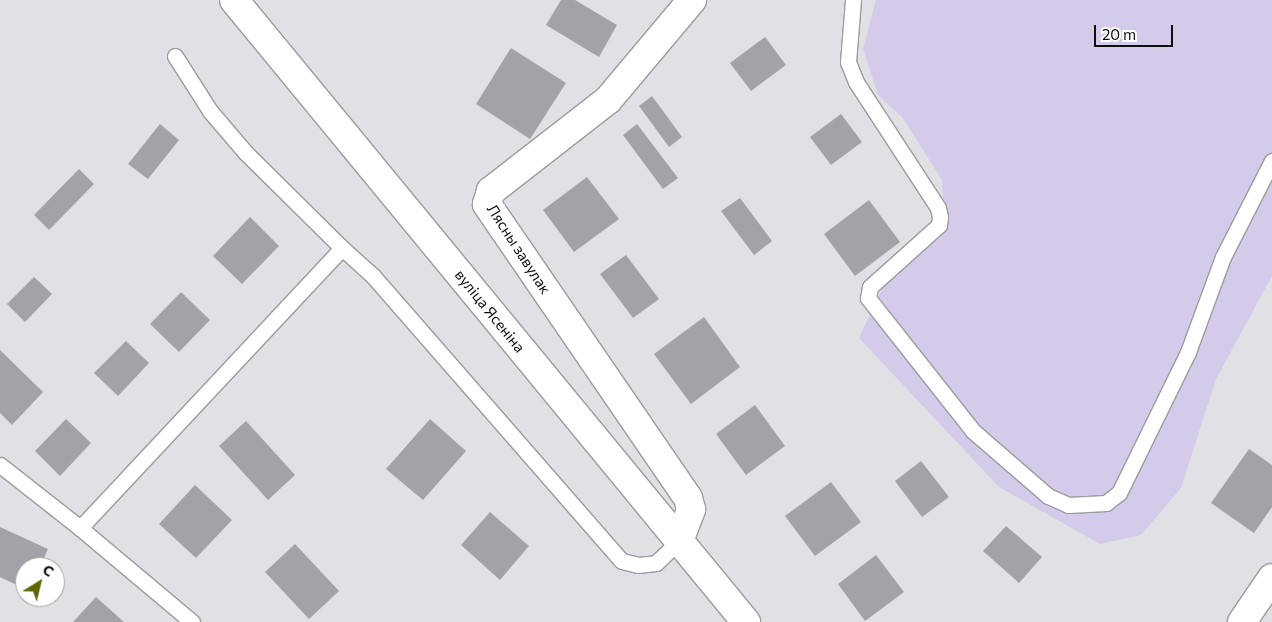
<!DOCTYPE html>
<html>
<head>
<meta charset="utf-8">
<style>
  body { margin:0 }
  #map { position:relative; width:1272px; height:622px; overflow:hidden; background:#e1e0e4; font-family:Commissioner,sans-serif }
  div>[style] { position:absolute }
  .green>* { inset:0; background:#d4caea }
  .building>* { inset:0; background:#a3a2a6 }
  .roads { filter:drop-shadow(1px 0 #9c9b9e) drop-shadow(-1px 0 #9c9b9e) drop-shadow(0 1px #9c9b9e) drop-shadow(0 -1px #9c9b9e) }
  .lane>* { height:15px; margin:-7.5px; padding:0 7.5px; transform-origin:7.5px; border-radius:7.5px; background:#fff }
  .street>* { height:28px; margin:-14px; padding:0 14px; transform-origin:14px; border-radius:14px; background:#fff }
  .secondary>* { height:28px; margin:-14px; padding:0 14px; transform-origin:14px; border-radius:14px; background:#fff }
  span { translate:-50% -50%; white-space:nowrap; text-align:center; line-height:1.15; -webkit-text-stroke:5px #fff; paint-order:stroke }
  .street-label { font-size:15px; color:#0e0e0f }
  .north { position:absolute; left:15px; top:557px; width:50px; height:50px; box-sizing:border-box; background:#fff; border:1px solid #9f9f9f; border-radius:50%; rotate:36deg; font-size:14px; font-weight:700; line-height:20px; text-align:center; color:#0e0e0f }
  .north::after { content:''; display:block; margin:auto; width:18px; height:22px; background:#616707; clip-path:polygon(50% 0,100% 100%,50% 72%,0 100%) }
  .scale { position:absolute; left:1094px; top:25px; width:79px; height:22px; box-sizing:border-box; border:2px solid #0e0e0f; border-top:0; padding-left:6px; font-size:15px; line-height:18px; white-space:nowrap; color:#0e0e0f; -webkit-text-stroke:4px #fff; paint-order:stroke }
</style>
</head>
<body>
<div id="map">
  <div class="green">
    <i style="clip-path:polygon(876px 0,1272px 0,1272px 276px,1216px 379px,1181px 488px,1141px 535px,1100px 544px,999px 487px,859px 338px,888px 277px,944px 229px,942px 180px,902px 117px,878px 95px,863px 49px)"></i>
  </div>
  <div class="building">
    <i style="clip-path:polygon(561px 0,575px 0,617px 25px,599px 57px,546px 25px)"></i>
    <i style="clip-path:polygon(765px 37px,786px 65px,751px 91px,730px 63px)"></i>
    <i style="clip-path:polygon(511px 48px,566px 83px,530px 139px,476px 104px)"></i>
    <i style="clip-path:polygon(652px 96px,682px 137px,669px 147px,639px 106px)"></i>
    <i style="clip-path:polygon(841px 114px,862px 142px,831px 165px,810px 137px)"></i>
    <i style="clip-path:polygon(160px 124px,179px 140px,148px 179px,128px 164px)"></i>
    <i style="clip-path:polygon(637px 124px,678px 178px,663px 189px,623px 135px)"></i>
    <i style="clip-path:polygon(79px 169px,94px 184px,49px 230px,34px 215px)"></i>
    <i style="clip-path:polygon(587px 177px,619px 219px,574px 252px,543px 210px)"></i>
    <i style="clip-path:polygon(740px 198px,772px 241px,754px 255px,721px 211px)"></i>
    <i style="clip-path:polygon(869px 200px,900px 242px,855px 276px,824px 234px)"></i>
    <i style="clip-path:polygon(250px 217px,279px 246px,242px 284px,213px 256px)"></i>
    <i style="clip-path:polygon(626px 255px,659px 299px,633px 318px,600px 274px)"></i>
    <i style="clip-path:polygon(34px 277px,52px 294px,25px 322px,7px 304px)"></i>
    <i style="clip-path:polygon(181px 292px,210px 320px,179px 352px,150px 324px)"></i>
    <i style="clip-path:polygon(704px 317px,740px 367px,691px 404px,654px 354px)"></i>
    <i style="clip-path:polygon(126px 341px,149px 363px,118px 396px,94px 373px)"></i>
    <i style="clip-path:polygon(0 350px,43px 392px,12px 425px,0 413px)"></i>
    <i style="clip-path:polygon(755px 405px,785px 446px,746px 475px,716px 434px)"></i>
    <i style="clip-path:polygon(66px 419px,91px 443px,60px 476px,35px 451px)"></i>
    <i style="clip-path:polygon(430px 419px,466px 451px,423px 500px,386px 469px)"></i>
    <i style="clip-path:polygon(246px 421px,295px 475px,268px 500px,219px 446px)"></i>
    <i style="clip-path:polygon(1249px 449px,1272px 465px,1272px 507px,1254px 533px,1211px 503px)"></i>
    <i style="clip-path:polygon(921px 461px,949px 497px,922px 517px,895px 481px)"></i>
    <i style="clip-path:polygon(831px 482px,861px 522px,815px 556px,785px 516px)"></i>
    <i style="clip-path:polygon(195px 485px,232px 520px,196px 558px,159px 524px)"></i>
    <i style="clip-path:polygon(490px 512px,529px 546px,500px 580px,461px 545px)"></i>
    <i style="clip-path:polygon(1006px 526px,1042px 557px,1019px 583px,983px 551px)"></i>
    <i style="clip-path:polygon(0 527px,48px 549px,40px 567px,25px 567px,25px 589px,0 577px)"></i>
    <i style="clip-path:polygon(295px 544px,339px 591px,309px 619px,265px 572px)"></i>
    <i style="clip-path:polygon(876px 555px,904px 592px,865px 621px,838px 584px)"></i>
    <i style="clip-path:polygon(96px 597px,124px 622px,73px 622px)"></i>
  </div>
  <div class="roads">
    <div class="lane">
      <i style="left:853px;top:0;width:62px;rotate:94.6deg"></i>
      <i style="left:848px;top:62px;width:22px;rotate:68deg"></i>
      <i style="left:856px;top:82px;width:150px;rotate:56.9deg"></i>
      <i style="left:938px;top:208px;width:9px;rotate:77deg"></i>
      <i style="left:940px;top:217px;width:8px;rotate:97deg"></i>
      <i style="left:939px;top:225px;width:93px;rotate:138.1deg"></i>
      <i style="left:870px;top:287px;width:11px;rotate:100deg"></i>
      <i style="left:868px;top:298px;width:169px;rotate:51.7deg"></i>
      <i style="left:973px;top:431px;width:99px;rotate:40.9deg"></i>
      <i style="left:1048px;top:496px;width:22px;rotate:24deg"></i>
      <i style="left:1068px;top:505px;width:38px;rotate:-3deg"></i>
      <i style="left:1106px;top:503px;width:16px;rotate:-38deg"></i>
      <i style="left:1119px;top:493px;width:157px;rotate:-63.9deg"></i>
      <i style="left:1188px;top:352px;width:101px;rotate:-69.8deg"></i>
      <i style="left:1223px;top:257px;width:108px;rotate:-63deg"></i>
      <i style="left:175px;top:56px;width:65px;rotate:57.5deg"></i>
      <i style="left:210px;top:111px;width:55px;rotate:49.4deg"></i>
      <i style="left:246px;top:153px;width:135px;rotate:44.7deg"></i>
      <i style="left:0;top:465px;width:102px;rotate:38.2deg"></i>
      <i style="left:192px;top:622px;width:146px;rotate:-140deg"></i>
      <i style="left:80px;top:528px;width:383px;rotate:-46.9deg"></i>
      <i style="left:342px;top:248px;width:42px;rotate:42.1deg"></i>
      <i style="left:373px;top:276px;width:378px;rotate:48.9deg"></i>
      <i style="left:622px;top:561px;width:16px;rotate:14deg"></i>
      <i style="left:638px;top:565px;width:18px;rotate:-6deg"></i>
      <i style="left:656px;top:563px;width:32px;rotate:-44deg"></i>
    </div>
    <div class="street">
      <i style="left:679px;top:541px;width:34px;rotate:-69deg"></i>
      <i style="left:691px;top:509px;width:11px;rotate:-105deg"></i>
      <i style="left:688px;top:498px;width:356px;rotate:-124.4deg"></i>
      <i style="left:487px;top:204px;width:14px;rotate:-73deg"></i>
      <i style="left:491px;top:191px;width:148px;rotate:-37.9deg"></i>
      <i style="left:608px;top:100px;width:131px;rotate:-50deg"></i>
      <i style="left:1242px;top:622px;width:53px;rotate:-55.7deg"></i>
    </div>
    <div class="secondary">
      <i style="left:234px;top:0;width:806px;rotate:50.54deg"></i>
    </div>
  </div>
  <div class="street-label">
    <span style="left:519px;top:249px;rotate:57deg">Лясны завулак</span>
    <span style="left:490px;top:311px;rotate:51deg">вуліца Ясеніна</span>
  </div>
  <div class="north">С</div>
  <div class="scale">20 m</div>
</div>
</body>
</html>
